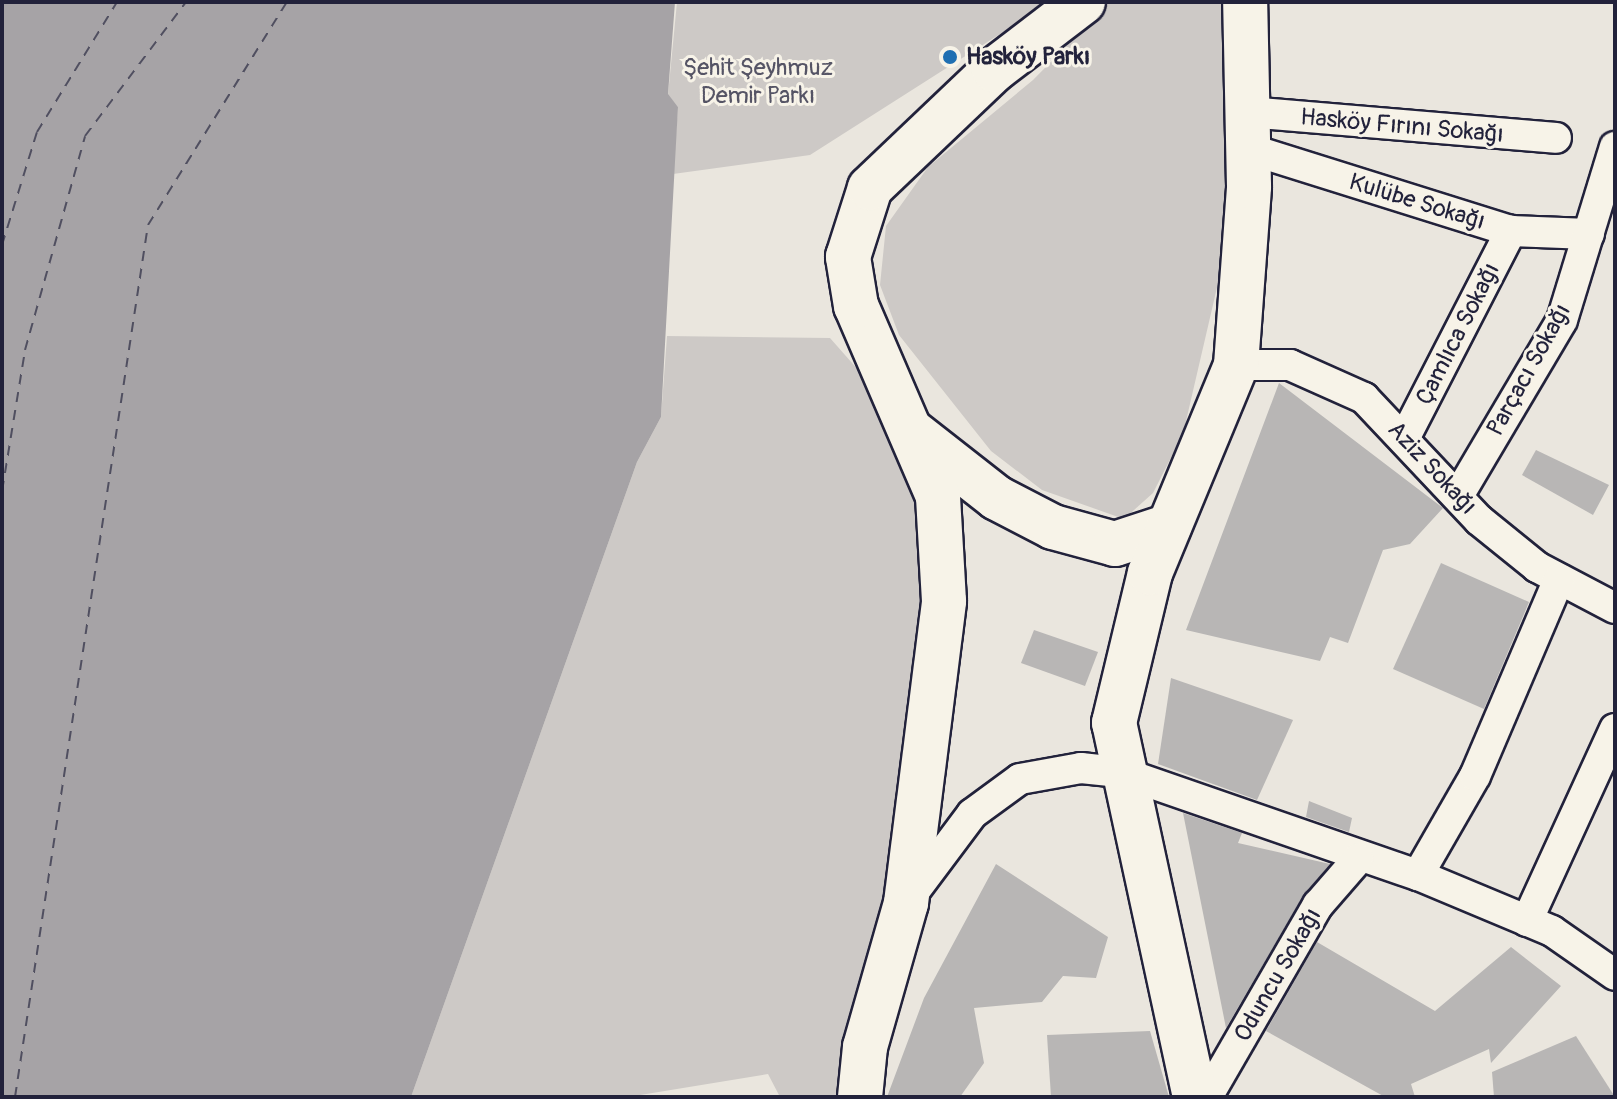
<!DOCTYPE html>
<html>
<head>
<meta charset="utf-8">
<style>
  body { margin:0 }
  #map { position:relative; width:1617px; height:1099px; overflow:hidden; background:#eae6de; font-family:Pangolin,sans-serif }
  div>[style] { position:absolute }
  .green>* { inset:0; background:#cdc9c6 }
  .water>* { inset:0; background:#a6a3a6 }
  .ferry>* { height:2px; margin-top:-1px; transform-origin:0; background:repeating-linear-gradient(90deg,#504f60 0 10px,transparent 0 18px) }
  .building>* { inset:0; background:#b8b6b5 }
  .roads { filter:drop-shadow(2px 0 #22223b) drop-shadow(-2px 0 #22223b) drop-shadow(0 2px #22223b) drop-shadow(0 -2px #22223b) }
  .street>* { height:30px; margin:-15px; padding:0 15px; transform-origin:15px; border-radius:15px; background:#f7f3e8 }
  .primary>* { height:44px; margin:-22px; padding:0 22px; transform-origin:22px; border-radius:22px; background:#f7f3e8 }
  .dots>* { width:22px; height:22px; translate:-50% -50%; box-sizing:border-box; border:4px solid #f7f3e8; border-radius:50% }
  span { translate:-50% -50%; white-space:nowrap; text-align:center; line-height:1.15; -webkit-text-stroke:6px #f7f3e8; paint-order:stroke }
  .poi-label { font-size:24px; color:#22223b; font-weight:700 }
  .left { translate:0 -50%; text-align:left }
  .park-label { font-size:24px; color:#555465 }
  .street-label { font-size:24px; color:#22223b }
  .frame { position:absolute; inset:0; border:4px solid #22223b; pointer-events:none }
</style>
</head>
<body>
<div id="map">
  <div class="green">
    <i style="clip-path:polygon(677px 2px,1050px 2px,810px 155px,673px 174px,678px 107px,668px 95px)"></i>
    <i style="clip-path:polygon(1110px 2px,1231px 2px,1225px 253px,1183px 434px,1153px 493px,1124px 519px,1042px 490px,991px 451px,899px 335px,880px 285px,886px 226px,928px 167px,1033px 80px)"></i>
    <i style="clip-path:polygon(667px 336px,830px 338px,912px 431px,938px 496px,906px 903px,843px 1097px,780px 1097px,768px 1074px,628px 1097px,411px 1097px,637px 462px,661px 417px)"></i>
  </div>
  <div class="water">
    <i style="clip-path:polygon(2px 2px,675px 2px,668px 94px,678px 107px,661px 417px,637px 462px,411px 1097px,2px 1097px)"></i>
  </div>
  <div class="ferry">
    <i style="left:2px;top:245px;width:118px;rotate:-72.8deg"></i>
    <i style="left:37px;top:132px;width:153px;rotate:-58.4deg"></i>
    <i style="left:2px;top:491px;width:143px;rotate:-80.7deg"></i>
    <i style="left:25px;top:350px;width:222px;rotate:-74.3deg"></i>
    <i style="left:85px;top:136px;width:168px;rotate:-53deg"></i>
    <i style="left:15px;top:1097px;width:882px;rotate:-81.33deg"></i>
    <i style="left:148px;top:225px;width:263px;rotate:-58.1deg"></i>
  </div>
  <div class="building">
    <i style="clip-path:polygon(1279px 383px,1443px 508px,1410px 544px,1383px 550px,1348px 643px,1330px 637px,1320px 661px,1186px 630px)"></i>
    <i style="clip-path:polygon(1536px 450px,1609px 485px,1593px 515px,1522px 475px)"></i>
    <i style="clip-path:polygon(1441px 563px,1529px 602px,1484px 709px,1393px 669px)"></i>
    <i style="clip-path:polygon(1034px 630px,1098px 652px,1085px 686px,1021px 663px)"></i>
    <i style="clip-path:polygon(1171px 678px,1293px 720px,1257px 800px,1158px 764px)"></i>
    <i style="clip-path:polygon(1309px 801px,1352px 818px,1349px 832px,1306px 817px)"></i>
    <i style="clip-path:polygon(1183px 813px,1242px 833px,1238px 843px,1330px 864px,1303px 896px,1226px 1028px)"></i>
    <i style="clip-path:polygon(996px 864px,1108px 937px,1096px 978px,1063px 976px,1042px 1002px,974px 1008px,984px 1063px,960px 1097px,887px 1097px,924px 998px)"></i>
    <i style="clip-path:polygon(1317px 942px,1435px 1011px,1511px 947px,1561px 986px,1491px 1063px,1489px 1049px,1411px 1084px,1415px 1097px,1385px 1097px,1266px 1031px)"></i>
    <i style="clip-path:polygon(1150px 1031px,1169px 1097px,1051px 1097px,1047px 1035px)"></i>
    <i style="clip-path:polygon(1576px 1036px,1615px 1097px,1494px 1097px,1492px 1072px)"></i>
  </div>
  <div class="roads">
    <div class="street">
      <i style="left:1248px;top:112px;width:309px;rotate:4.8deg"></i>
      <i style="left:1249px;top:149px;width:275px;rotate:17.4deg"></i>
      <i style="left:1511px;top:231px;width:78px;rotate:2.2deg"></i>
      <i style="left:1236px;top:365px;width:54px"></i>
      <i style="left:1290px;top:365px;width:81px;rotate:24deg"></i>
      <i style="left:1364px;top:398px;width:168px;rotate:46.7deg"></i>
      <i style="left:1479px;top:520px;width:75px;rotate:39deg"></i>
      <i style="left:1537px;top:567px;width:88px;rotate:27.7deg"></i>
      <i style="left:1405px;top:437px;width:232px;rotate:-62.8deg"></i>
      <i style="left:1458px;top:496px;width:204px;rotate:-59.4deg"></i>
      <i style="left:1562px;top:320px;width:181px;rotate:-73deg"></i>
      <i style="left:1418px;top:875px;width:114px;rotate:-60.1deg"></i>
      <i style="left:1475px;top:776px;width:214px;rotate:-66.9deg"></i>
      <i style="left:910px;top:897px;width:104px;rotate:-53.2deg"></i>
      <i style="left:972px;top:814px;width:59px;rotate:-36.1deg"></i>
      <i style="left:1020px;top:779px;width:62px;rotate:-10.2deg"></i>
      <i style="left:1081px;top:768px;width:39px;rotate:6deg"></i>
      <i style="left:1120px;top:772px;width:315px;rotate:19.1deg"></i>
      <i style="left:1418px;top:875px;width:145px;rotate:22.7deg"></i>
      <i style="left:1552px;top:931px;width:77px;rotate:34.9deg"></i>
      <i style="left:1527px;top:921px;width:211px;rotate:-65.4deg"></i>
      <i style="left:1207px;top:1097px;width:222px;rotate:-60deg"></i>
      <i style="left:1318px;top:905px;width:61px;rotate:-49deg"></i>
    </div>
    <div class="primary">
      <i style="left:914px;top:433px;width:105px;rotate:38.1deg"></i>
      <i style="left:997px;top:498px;width:63px;rotate:27.4deg"></i>
      <i style="left:1053px;top:527px;width:64px;rotate:15.3deg"></i>
      <i style="left:1115px;top:544px;width:57px;rotate:-18.4deg"></i>
      <i style="left:860px;top:1097px;width:50px;rotate:-84.3deg"></i>
      <i style="left:865px;top:1047px;width:150px;rotate:-74.1deg"></i>
      <i style="left:906px;top:903px;width:304px;rotate:-82.8deg"></i>
      <i style="left:944px;top:601px;width:105px;rotate:-93.3deg"></i>
      <i style="left:938px;top:496px;width:207px;rotate:-113.3deg"></i>
      <i style="left:856px;top:306px;width:50px;rotate:-99.3deg"></i>
      <i style="left:848px;top:257px;width:72px;rotate:-72.3deg"></i>
      <i style="left:870px;top:188px;width:171px;rotate:-43.6deg"></i>
      <i style="left:994px;top:70px;width:112px;rotate:-37.4deg"></i>
      <i style="left:1195px;top:1097px;width:383px;rotate:-102.2deg"></i>
      <i style="left:1114px;top:723px;width:154px;rotate:-76.5deg"></i>
      <i style="left:1150px;top:573px;width:225px;rotate:-67.5deg"></i>
      <i style="left:1236px;top:365px;width:179px;rotate:-85.8deg"></i>
      <i style="left:1249px;top:186px;width:184px;rotate:-91.2deg"></i>
    </div>
  </div>
  <div class="dots">
    <i style="left:950px;top:57px;background:#1f6fb2"></i>
  </div>
  <div class="poi-label">
    <span class="left" style="left:966px;top:57px">Hasköy Parkı</span>
  </div>
  <div class="park-label">
    <span style="left:758px;top:82px">Şehit Şeyhmuz<br>Demir Parkı</span>
  </div>
  <div class="street-label">
    <span style="left:1402px;top:126px;rotate:5deg">Hasköy Fırını Sokağı</span>
    <span style="left:1417px;top:202px;rotate:17deg">Kulübe Sokağı</span>
    <span style="left:1458px;top:334px;rotate:-63deg">Çamlıca Sokağı</span>
    <span style="left:1529px;top:370px;rotate:-61deg">Parçacı Sokağı</span>
    <span style="left:1432px;top:468px;rotate:47deg">Aziz Sokağı</span>
    <span style="left:1278px;top:975px;rotate:-60deg">Oduncu Sokağı</span>
  </div>
  <div class="frame"></div>
</div>
</body>
</html>
